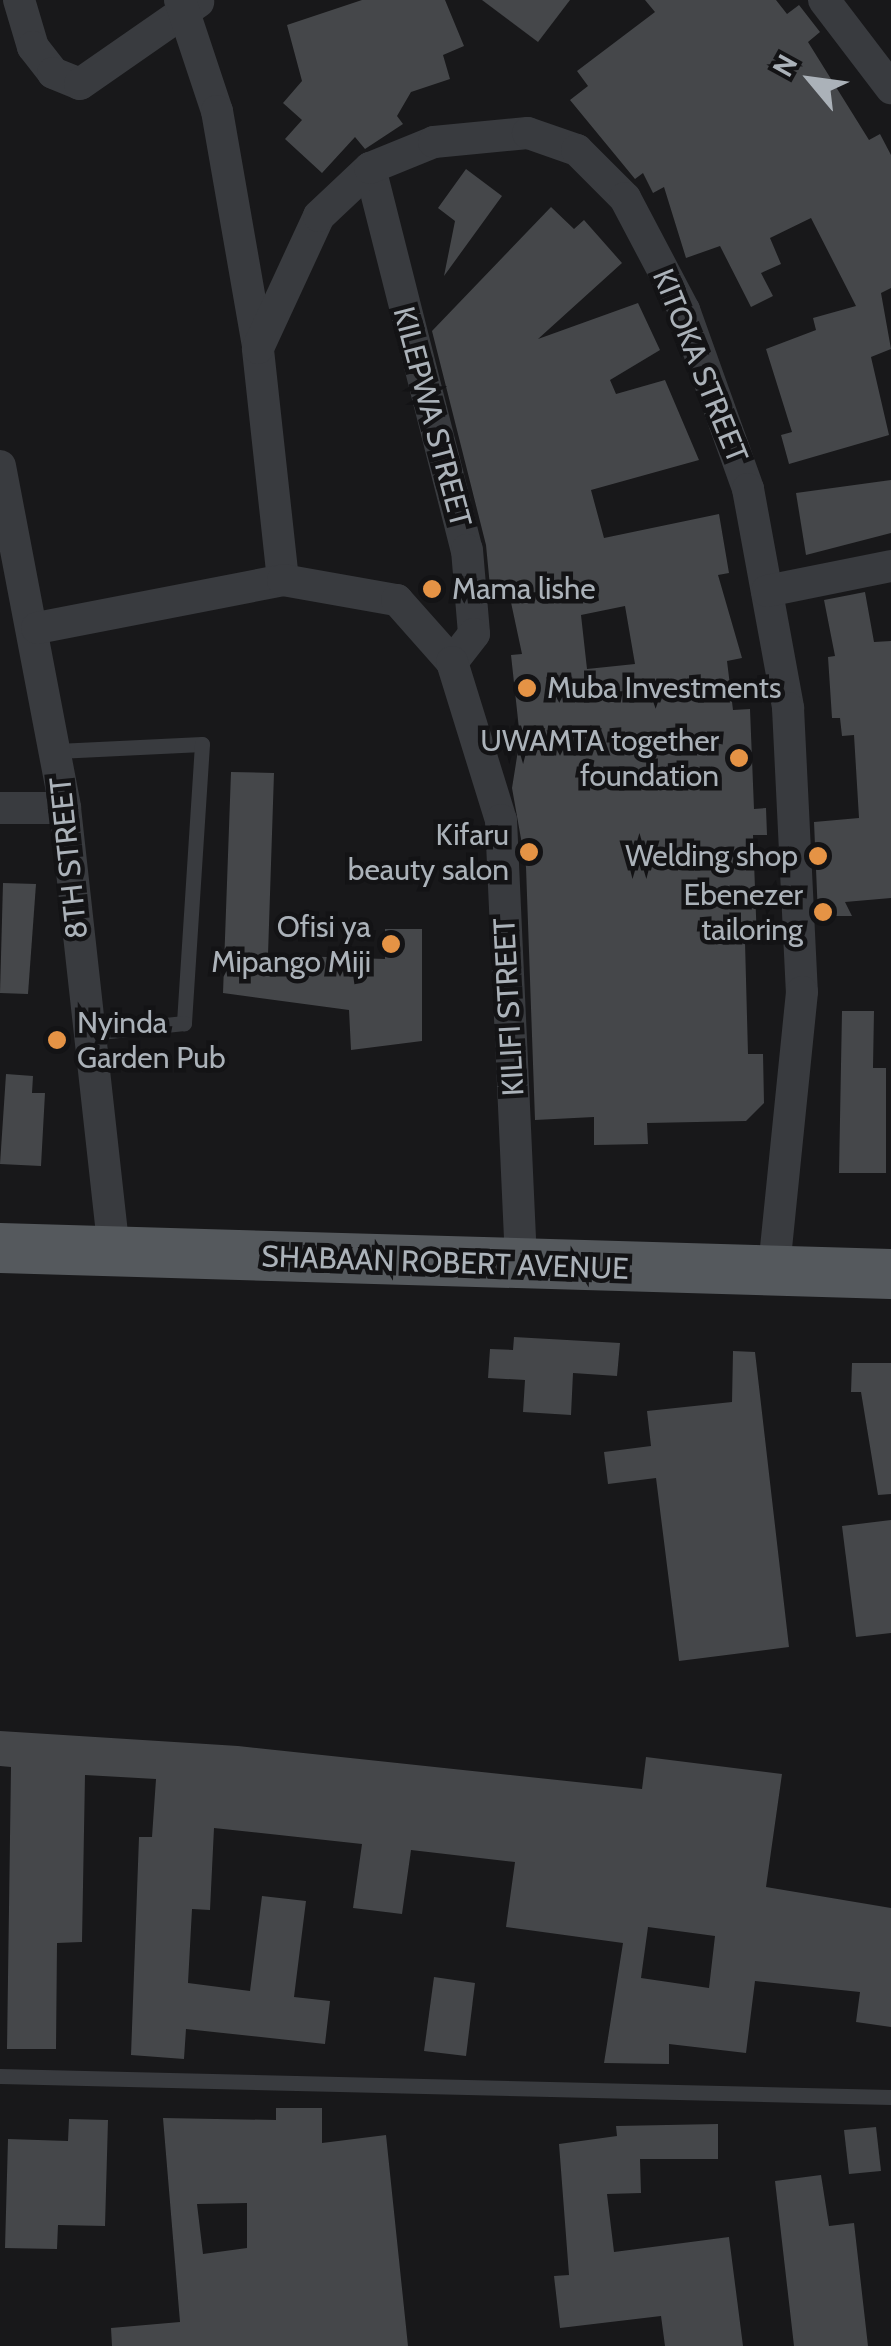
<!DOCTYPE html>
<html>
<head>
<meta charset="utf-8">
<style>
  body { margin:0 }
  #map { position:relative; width:891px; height:2346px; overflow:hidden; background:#18181a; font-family:Cabin,sans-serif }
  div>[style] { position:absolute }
  .building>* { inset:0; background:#45474a }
  .service>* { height:15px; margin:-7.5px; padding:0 7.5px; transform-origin:7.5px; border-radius:7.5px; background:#393b3f }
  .minor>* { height:32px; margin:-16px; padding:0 16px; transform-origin:16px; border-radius:16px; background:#393b3f }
  .primary>* { height:50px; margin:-25px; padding:0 25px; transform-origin:25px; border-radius:25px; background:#55595d }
  .dots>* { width:28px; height:28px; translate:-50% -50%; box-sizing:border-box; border:5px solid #131315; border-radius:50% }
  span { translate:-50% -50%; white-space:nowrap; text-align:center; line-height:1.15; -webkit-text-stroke:9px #131315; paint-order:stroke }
  .street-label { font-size:30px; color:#abb2b9 }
  .poi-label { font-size:30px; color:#abb2b9 }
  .left { translate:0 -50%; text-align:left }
  .right { translate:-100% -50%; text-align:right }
  .north { position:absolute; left:761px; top:30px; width:100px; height:100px; -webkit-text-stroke:8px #131315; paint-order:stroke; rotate:299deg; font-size:28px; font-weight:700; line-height:40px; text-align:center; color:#abb2b9 }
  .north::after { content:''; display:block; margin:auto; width:35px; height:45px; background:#abb2b9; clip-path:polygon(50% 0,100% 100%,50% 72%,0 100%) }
</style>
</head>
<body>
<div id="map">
  <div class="building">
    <i style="clip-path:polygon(362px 0,445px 0,464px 46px,443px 55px,450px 79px,411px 92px,397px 116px,403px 124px,365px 149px,355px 137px,322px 173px,285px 139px,302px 120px,283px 103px,302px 81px,287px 25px)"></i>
    <i style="clip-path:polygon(482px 0,570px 0,538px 42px)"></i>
    <i style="clip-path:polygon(645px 0,776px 0,787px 14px,799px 5px,820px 32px,808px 42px,869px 140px,880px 134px,891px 155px,891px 288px,881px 293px,891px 349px,871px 357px,889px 435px,789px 464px,781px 435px,792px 432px,766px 349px,816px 330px,813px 318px,856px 306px,811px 218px,770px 238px,781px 264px,761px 273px,773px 296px,751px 307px,720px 246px,686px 258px,664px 187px,653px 193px,643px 173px,635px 179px,570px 100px,588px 86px,577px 71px,655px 12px)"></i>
    <i style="clip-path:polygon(466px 169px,502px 196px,444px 276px,455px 221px,438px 208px)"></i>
    <i style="clip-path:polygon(evenodd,551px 207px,574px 229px,584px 220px,622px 263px,538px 339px,638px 303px,660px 350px,610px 380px,616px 394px,665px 380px,699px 460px,591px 490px,604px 538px,719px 514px,729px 573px,718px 575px,742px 658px,727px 661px,733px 710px,750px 709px,754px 809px,766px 808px,767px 835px,753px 835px,757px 942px,745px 942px,748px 1054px,763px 1054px,764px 1103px,746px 1121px,647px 1123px,648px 1144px,594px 1145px,594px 1117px,535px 1120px,526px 867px,512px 788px,520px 738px,511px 655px,522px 654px,509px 593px,491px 597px,486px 545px,432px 331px,551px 207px,625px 606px,635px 664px,587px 669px,581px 615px,625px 606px)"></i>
    <i style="clip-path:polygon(891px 480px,891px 533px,806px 555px,796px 493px)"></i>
    <i style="clip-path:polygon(865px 592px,874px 642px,891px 641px,891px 898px,845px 902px,852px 916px,818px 916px,814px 822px,859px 818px,854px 735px,842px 736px,840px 718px,832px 718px,828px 657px,835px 656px,824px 600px)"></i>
    <i style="clip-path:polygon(231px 772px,274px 773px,268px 955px,385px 959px,385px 929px,422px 929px,422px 1041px,351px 1050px,349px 1010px,223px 993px)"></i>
    <i style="clip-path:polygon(3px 883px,36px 884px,28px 994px,0 993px)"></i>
    <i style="clip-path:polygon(842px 1011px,874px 1011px,873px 1068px,886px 1068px,886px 1173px,839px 1173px)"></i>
    <i style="clip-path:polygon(6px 1074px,33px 1076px,32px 1093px,45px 1093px,41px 1166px,0 1164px)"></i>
    <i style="clip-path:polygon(514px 1337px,620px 1343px,617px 1376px,573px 1373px,571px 1415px,523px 1412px,525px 1380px,488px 1378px,490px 1349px,513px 1350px)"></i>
    <i style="clip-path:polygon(733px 1351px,755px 1352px,789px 1647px,679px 1661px,656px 1478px,608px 1484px,604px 1452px,651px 1446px,647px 1411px,732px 1402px)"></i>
    <i style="clip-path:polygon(852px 1363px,891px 1363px,891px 1494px,878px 1495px,861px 1392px,851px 1392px)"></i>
    <i style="clip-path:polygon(891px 1520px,891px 1633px,856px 1637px,842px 1526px)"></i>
    <i style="clip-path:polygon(evenodd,0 1731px,238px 1746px,642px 1789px,646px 1757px,782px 1774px,766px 1887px,891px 1908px,891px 2027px,856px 2022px,860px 1992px,755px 1981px,746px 2053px,669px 2044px,669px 2064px,604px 2063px,623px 1943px,506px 1927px,515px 1862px,411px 1850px,402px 1914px,353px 1908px,362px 1844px,214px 1828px,210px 1910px,192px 1909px,188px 1983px,250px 1991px,262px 1896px,306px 1901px,294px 1997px,330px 2001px,325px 2044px,186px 2029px,184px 2059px,131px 2055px,139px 1837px,152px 1837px,156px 1779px,85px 1775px,82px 1942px,57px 1943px,56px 2049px,7px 2049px,11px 1767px,0 1766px,0 1731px,648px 1927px,715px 1936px,709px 1988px,641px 1978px,648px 1927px)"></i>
    <i style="clip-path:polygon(434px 1977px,475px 1983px,466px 2056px,424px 2051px)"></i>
    <i style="clip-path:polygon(evenodd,276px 2108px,322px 2108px,322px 2143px,386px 2135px,408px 2346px,112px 2346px,111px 2328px,180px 2322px,163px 2118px,276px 2120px,276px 2108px,247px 2203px,247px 2248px,203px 2254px,197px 2204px,247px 2203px)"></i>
    <i style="clip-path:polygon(69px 2119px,108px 2120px,105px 2226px,58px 2225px,57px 2249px,5px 2248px,8px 2139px,68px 2141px)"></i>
    <i style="clip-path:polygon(718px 2124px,718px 2159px,640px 2159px,641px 2193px,607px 2194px,614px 2252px,729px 2237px,743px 2346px,665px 2346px,661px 2316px,560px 2328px,554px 2276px,569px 2275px,559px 2144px,617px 2136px,616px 2126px)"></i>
    <i style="clip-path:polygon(876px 2127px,881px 2171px,849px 2174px,844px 2130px)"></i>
    <i style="clip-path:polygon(821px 2175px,829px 2226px,854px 2223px,868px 2346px,794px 2346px,775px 2181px)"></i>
  </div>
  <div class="service">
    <i style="left:57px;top:751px;width:145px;rotate:-2.8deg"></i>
    <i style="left:202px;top:744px;width:280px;rotate:93.7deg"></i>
    <i style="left:184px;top:1023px;width:94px;rotate:173.9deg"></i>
    <i style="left:0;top:2076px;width:891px;rotate:1.35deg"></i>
  </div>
  <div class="minor">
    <i style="left:19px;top:0;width:49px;rotate:73.4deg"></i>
    <i style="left:33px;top:47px;width:33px;rotate:52deg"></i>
    <i style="left:53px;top:73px;width:29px;rotate:22deg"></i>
    <i style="left:80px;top:84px;width:144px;rotate:-34.8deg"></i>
    <i style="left:180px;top:0;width:117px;rotate:71.6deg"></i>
    <i style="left:217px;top:111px;width:239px;rotate:80.1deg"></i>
    <i style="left:824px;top:0;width:111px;rotate:52.7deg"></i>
    <i style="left:370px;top:168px;width:394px;rotate:75.8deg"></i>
    <i style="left:467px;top:550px;width:84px;rotate:85.2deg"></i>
    <i style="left:474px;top:634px;width:36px;rotate:128deg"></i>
    <i style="left:0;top:466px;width:348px;rotate:79.2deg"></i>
    <i style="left:65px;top:808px;width:448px;rotate:83.7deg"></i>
    <i style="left:283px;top:580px;width:233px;rotate:-96.2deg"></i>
    <i style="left:258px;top:348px;width:145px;rotate:-65.2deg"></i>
    <i style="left:319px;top:216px;width:70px;rotate:-43.3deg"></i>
    <i style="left:370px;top:168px;width:69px;rotate:-22.1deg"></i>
    <i style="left:434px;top:142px;width:94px;rotate:-5.5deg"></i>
    <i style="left:528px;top:133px;width:52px;rotate:19.1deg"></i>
    <i style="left:577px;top:150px;width:68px;rotate:45deg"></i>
    <i style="left:625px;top:198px;width:127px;rotate:62.2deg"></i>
    <i style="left:684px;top:310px;width:190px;rotate:70.3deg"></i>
    <i style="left:748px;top:489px;width:223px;rotate:79.6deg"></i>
    <i style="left:788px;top:708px;width:284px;rotate:87.2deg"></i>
    <i style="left:802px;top:992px;width:278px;rotate:95.8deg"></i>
    <i style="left:767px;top:591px;width:126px;rotate:-11.4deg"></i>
    <i style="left:37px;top:628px;width:251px;rotate:-11deg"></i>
    <i style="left:283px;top:580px;width:116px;rotate:10deg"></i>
    <i style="left:397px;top:600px;width:83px;rotate:48.4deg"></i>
    <i style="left:452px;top:662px;width:165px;rotate:72.8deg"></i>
    <i style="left:501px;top:820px;width:449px;rotate:87.4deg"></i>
    <i style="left:0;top:808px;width:65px"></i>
  </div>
  <div class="primary">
    <i style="left:0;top:1248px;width:891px;rotate:1.67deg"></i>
  </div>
  <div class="dots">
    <i style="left:432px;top:589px;background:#e59345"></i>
    <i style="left:527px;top:688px;background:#e59345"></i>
    <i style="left:739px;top:758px;background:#e59345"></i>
    <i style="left:529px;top:852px;background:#e59345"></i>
    <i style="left:818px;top:856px;background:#e59345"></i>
    <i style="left:823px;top:912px;background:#e59345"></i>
    <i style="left:391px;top:944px;background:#e59345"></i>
    <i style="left:57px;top:1040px;background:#e59345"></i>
  </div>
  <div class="street-label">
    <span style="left:700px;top:366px;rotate:68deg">KITOKA STREET</span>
    <span style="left:432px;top:417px;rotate:75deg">KILEPWA STREET</span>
    <span style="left:69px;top:858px;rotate:-96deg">8TH STREET</span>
    <span style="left:509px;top:1007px;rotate:-93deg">KILIFI STREET</span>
    <span style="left:445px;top:1263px;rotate:2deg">SHABAAN ROBERT AVENUE</span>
  </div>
  <div class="poi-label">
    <span class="left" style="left:452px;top:589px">Mama lishe</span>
    <span class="left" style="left:547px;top:688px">Muba Investments</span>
    <span class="right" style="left:719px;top:758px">UWAMTA together<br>foundation</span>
    <span class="right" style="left:509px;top:852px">Kifaru<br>beauty salon</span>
    <span class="right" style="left:798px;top:856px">Welding shop</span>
    <span class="right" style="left:803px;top:912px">Ebenezer<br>tailoring</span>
    <span class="right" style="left:371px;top:944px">Ofisi ya<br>Mipango Miji</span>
    <span class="left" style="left:77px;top:1040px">Nyinda<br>Garden Pub</span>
  </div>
  <div class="north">N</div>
</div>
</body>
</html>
